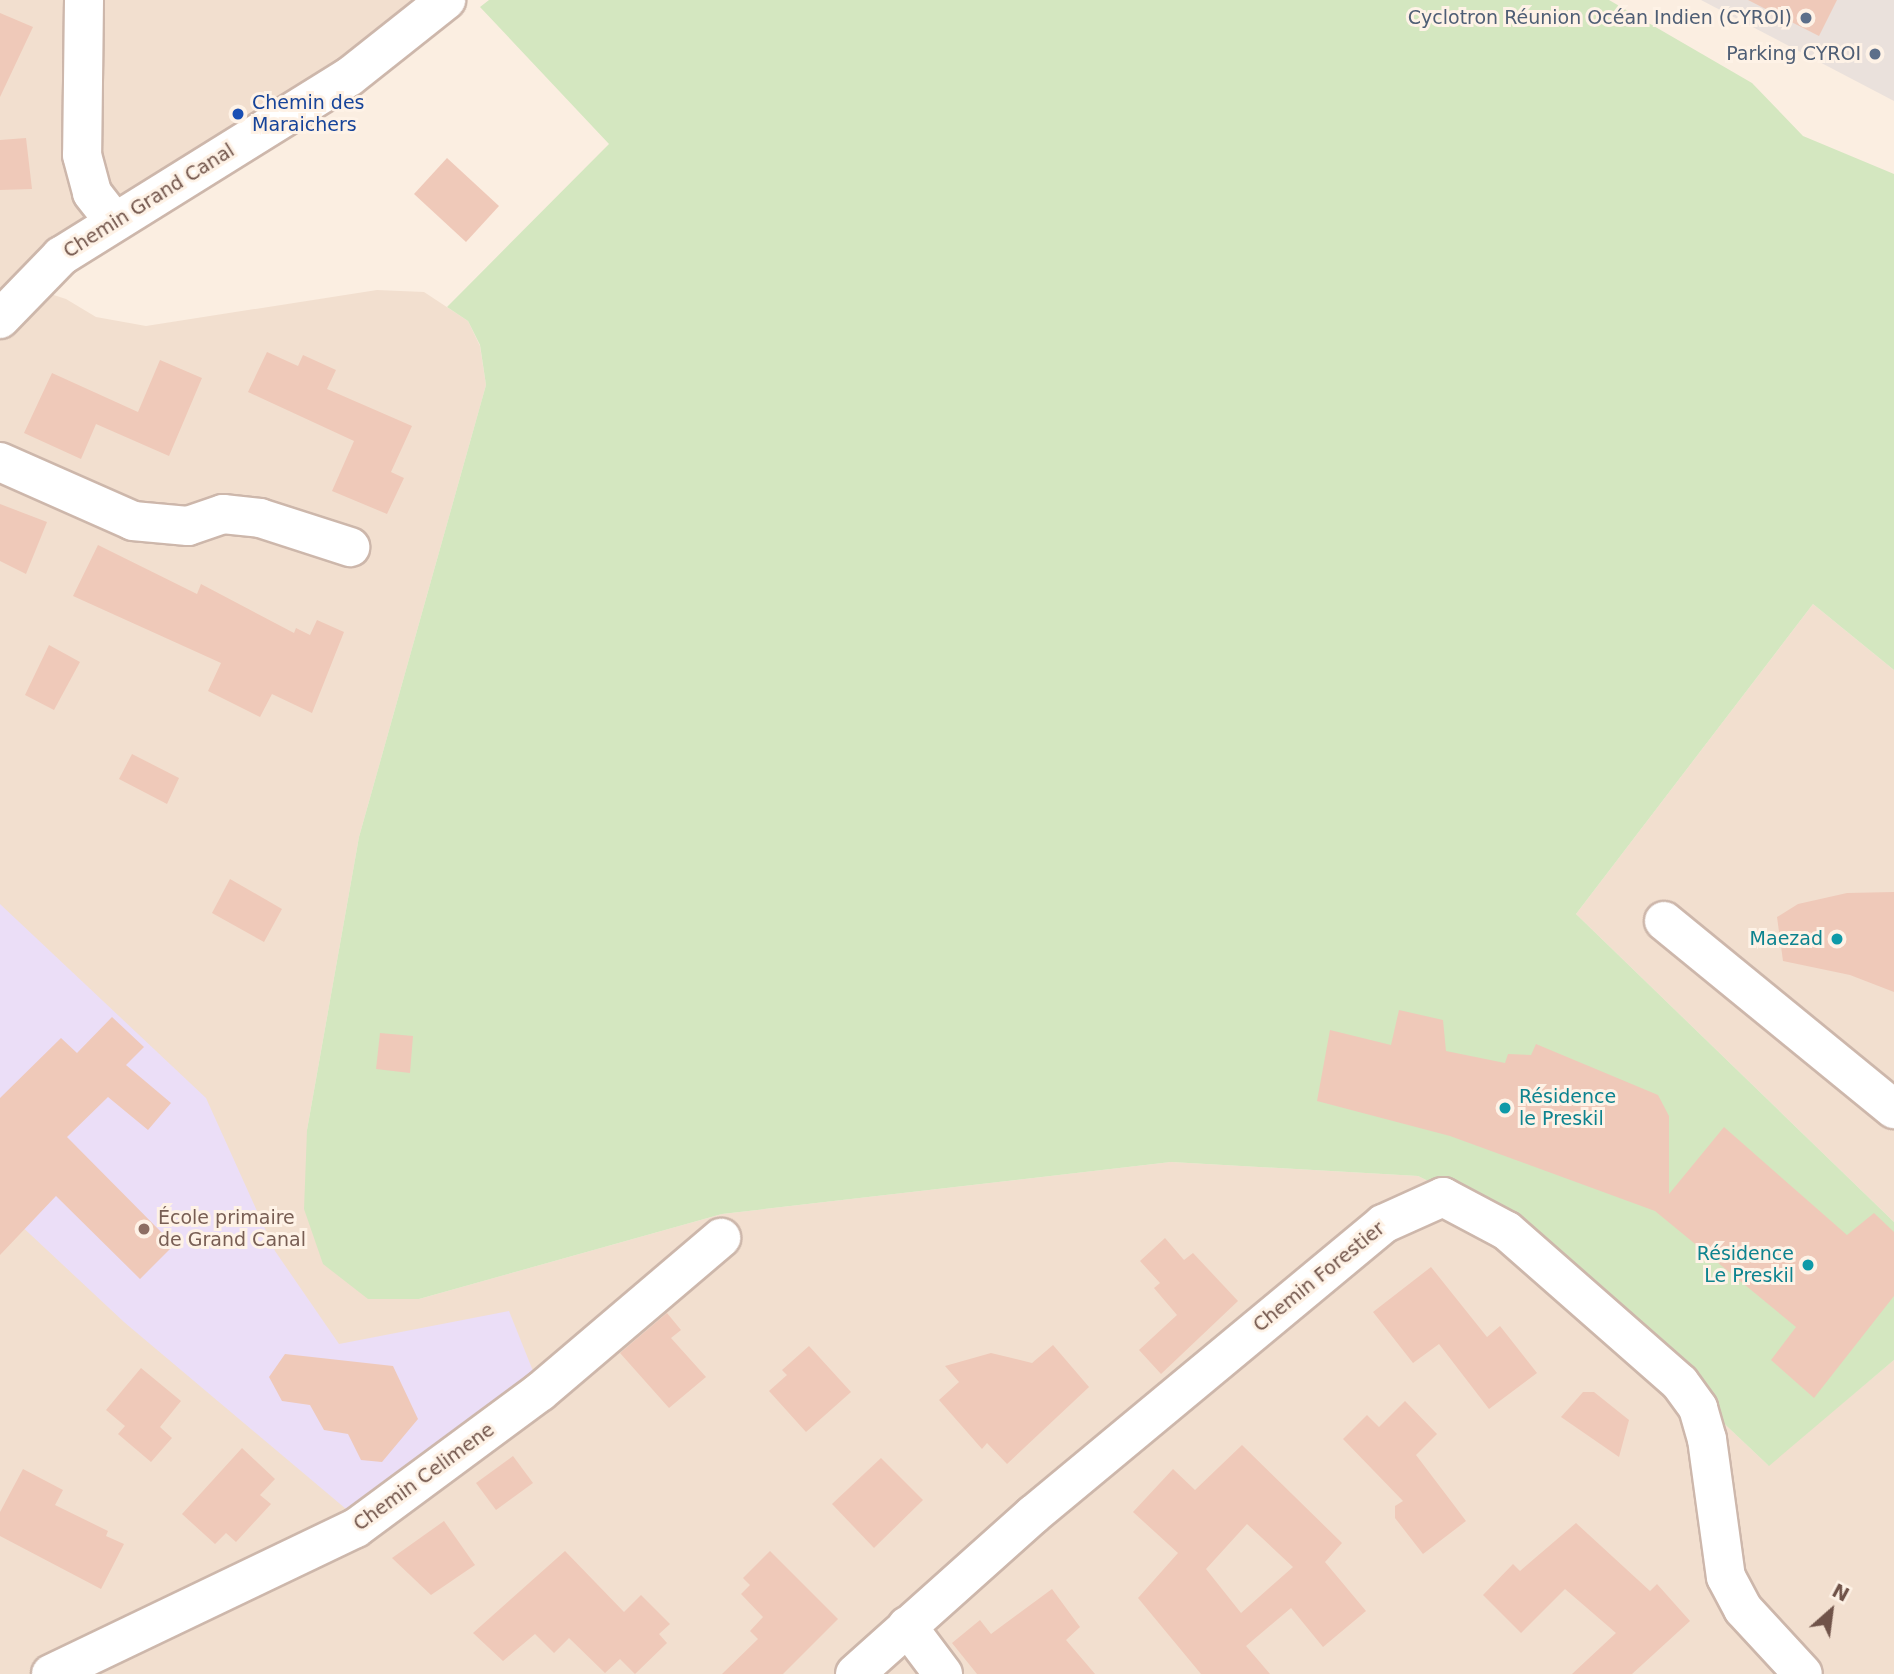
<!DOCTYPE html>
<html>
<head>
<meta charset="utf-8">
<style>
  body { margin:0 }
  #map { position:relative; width:1894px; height:1674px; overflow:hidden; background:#fbeee1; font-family:"DejaVu Sans",sans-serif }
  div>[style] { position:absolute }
  .residential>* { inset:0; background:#f2dfcf }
  .industrial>* { inset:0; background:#eae1dc }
  .education>* { inset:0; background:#ebdef7 }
  .green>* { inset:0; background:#d4e7c0 }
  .building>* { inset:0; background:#efc9b9 }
  .roads { filter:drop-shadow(2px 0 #cdb7ab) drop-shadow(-2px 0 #cdb7ab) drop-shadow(0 2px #cdb7ab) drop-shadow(0 -2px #cdb7ab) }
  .minor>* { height:38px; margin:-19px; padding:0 19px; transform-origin:19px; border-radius:19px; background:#fff }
  .dots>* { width:19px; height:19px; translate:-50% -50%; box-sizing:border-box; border:4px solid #fef2e6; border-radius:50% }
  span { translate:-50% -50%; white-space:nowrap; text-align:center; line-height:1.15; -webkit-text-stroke:6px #fef2e6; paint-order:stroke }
  .service-label { font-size:19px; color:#4e5e75 }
  .right { translate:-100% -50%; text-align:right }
  .transit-label { font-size:19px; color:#164399 }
  .left { translate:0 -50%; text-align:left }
  .street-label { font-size:19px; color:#705349 }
  .culture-label { font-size:19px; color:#0d838f }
  .education-label { font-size:19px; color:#785e54 }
  .north { position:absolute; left:1796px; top:1576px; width:70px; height:70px; -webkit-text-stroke:5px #fef2e6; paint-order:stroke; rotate:28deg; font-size:19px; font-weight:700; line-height:28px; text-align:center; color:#705349 }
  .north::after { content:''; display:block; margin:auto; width:24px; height:32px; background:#705349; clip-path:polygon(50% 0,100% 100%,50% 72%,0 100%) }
</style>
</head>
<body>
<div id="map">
  <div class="residential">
    <i style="clip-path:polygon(0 0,418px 0,335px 70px,29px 287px,66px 299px,96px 317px,146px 326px,377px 290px,424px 292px,468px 321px,480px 346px,486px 385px,359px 837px,307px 1130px,419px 1299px,722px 1214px,1171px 1162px,1418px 1176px,1511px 1222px,1768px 1465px,1894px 1360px,1894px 1674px,0 1674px)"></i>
    <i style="clip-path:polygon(1813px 604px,1894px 670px,1894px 1222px,1576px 914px)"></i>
  </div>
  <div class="industrial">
    <i style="clip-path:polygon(1701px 0,1894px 0,1894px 101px)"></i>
  </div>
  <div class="education">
    <i style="clip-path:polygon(0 904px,206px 1098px,275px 1251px,339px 1344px,509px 1311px,537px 1381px,352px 1514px,124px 1322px,0 1206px)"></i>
  </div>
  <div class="green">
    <i style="clip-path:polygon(489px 0,1609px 0,1752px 83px,1803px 136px,1894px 174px,1894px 670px,1813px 604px,1576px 914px,1894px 1222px,1894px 1360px,1769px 1466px,1511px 1222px,1418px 1176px,1171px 1162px,722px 1214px,419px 1299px,368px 1299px,323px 1264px,304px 1209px,307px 1130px,359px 837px,486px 385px,480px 345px,468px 321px,447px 307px,609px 144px,480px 7px)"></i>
  </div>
  <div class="building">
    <i style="clip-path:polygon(1748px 0,1837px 0,1819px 36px)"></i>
    <i style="clip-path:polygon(0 13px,33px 27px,0 97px)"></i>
    <i style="clip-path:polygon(26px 138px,32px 189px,0 190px,0 140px)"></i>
    <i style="clip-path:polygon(447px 158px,499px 206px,466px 242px,414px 194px)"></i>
    <i style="clip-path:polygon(267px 352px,298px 366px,303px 355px,336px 370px,327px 389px,412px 426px,391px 472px,404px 478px,387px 514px,332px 491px,354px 441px,248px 392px)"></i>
    <i style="clip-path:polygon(160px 360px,202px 378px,169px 456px,96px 424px,81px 459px,24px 433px,52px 373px,138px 412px)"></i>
    <i style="clip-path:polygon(0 504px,47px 522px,26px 574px,0 561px)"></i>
    <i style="clip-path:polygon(98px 545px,197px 594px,201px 584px,294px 633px,296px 628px,310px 635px,317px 620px,344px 632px,312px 713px,272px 694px,260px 717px,208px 691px,221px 663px,73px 596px)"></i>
    <i style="clip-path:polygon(49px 645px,80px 662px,54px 710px,25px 695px)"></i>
    <i style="clip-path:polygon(132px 754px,179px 778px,167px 804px,119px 779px)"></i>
    <i style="clip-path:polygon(230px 879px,282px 909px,264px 942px,212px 913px)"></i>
    <i style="clip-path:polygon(1894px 892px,1894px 992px,1850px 975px,1783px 961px,1777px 917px,1798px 904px,1847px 893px)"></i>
    <i style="clip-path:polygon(1399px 1010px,1443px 1020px,1446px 1051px,1505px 1063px,1508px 1054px,1531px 1055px,1536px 1044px,1658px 1095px,1669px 1116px,1669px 1194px,1724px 1127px,1847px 1235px,1874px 1213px,1894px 1232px,1894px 1296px,1814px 1398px,1771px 1360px,1796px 1327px,1655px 1211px,1450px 1136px,1317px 1101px,1330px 1030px,1391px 1045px)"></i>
    <i style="clip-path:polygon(112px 1017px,144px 1047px,126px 1065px,171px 1103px,148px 1130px,108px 1097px,67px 1137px,174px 1245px,140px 1279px,56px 1196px,0 1255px,0 1098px,61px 1038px,77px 1053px)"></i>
    <i style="clip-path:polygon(380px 1033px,413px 1036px,410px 1073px,376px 1069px)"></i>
    <i style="clip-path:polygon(1165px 1238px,1184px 1260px,1193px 1253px,1238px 1301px,1161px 1374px,1139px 1350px,1177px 1315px,1154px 1288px,1160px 1283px,1140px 1261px)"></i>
    <i style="clip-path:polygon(1431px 1267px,1487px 1337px,1500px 1326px,1537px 1373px,1489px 1409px,1439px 1344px,1413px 1363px,1373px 1312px)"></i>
    <i style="clip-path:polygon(667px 1313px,681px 1330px,671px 1338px,706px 1377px,669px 1408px,620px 1353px)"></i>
    <i style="clip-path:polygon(1053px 1345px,1089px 1387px,1007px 1464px,987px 1443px,982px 1449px,939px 1400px,959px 1382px,945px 1366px,991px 1353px,1032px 1363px)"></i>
    <i style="clip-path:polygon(809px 1346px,851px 1392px,806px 1432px,769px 1391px,787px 1375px,782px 1370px)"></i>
    <i style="clip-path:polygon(285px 1354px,393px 1366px,418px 1419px,382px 1462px,361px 1460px,348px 1434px,324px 1430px,310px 1405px,282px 1401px,269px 1377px)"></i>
    <i style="clip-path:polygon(141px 1368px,181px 1401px,160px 1427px,172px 1438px,151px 1462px,118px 1434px,125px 1426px,106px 1410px)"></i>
    <i style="clip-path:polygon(1583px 1392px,1594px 1392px,1629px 1420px,1619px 1457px,1561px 1417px)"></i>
    <i style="clip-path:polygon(1405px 1401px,1437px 1434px,1416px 1455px,1466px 1521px,1423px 1554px,1395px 1518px,1395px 1506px,1403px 1501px,1343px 1439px,1367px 1415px,1379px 1427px)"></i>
    <i style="clip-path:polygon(evenodd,1242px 1445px,1342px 1543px,1325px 1562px,1366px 1611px,1323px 1647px,1291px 1608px,1246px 1646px,1270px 1674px,1201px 1674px,1138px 1598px,1178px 1553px,1133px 1512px,1173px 1469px,1195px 1490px,1242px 1445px,1247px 1524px,1293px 1567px,1241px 1613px,1206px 1569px,1247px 1524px)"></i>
    <i style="clip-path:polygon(242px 1448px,275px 1479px,260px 1495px,271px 1504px,236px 1542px,226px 1533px,215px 1544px,182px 1514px)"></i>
    <i style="clip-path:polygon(513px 1456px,533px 1483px,496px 1510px,476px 1483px)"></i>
    <i style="clip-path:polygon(881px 1458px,923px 1500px,874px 1548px,832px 1504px)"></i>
    <i style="clip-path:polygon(23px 1469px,63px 1490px,55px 1505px,108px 1531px,106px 1536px,124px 1544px,101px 1589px,0 1536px,0 1512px)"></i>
    <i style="clip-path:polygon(444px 1521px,475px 1565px,431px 1595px,392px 1558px)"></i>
    <i style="clip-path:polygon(1576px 1523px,1650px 1591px,1657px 1584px,1690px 1621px,1632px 1674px,1572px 1674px,1616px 1633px,1565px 1589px,1521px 1633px,1483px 1595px,1513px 1564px,1520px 1571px)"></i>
    <i style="clip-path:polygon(565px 1551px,624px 1612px,641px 1595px,670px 1624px,659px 1634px,667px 1643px,635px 1674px,620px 1659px,605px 1673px,569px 1638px,554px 1653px,535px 1634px,503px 1661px,473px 1633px)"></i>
    <i style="clip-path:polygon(770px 1551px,838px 1619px,783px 1674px,722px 1674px,758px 1639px,750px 1631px,763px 1617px,741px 1594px,750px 1585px,743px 1578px)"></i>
    <i style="clip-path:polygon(1052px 1589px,1080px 1627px,1066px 1640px,1095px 1674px,977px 1674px,952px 1643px,980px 1620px,991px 1634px)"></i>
  </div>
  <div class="roads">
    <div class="minor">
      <i style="left:84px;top:0;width:155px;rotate:90.7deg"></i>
      <i style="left:82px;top:155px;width:39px;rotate:75deg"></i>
      <i style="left:92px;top:193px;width:36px;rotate:52deg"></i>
      <i style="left:0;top:319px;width:88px;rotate:-45.9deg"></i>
      <i style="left:61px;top:256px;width:339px;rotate:-31.9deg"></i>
      <i style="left:349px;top:77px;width:124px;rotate:-38.4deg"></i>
      <i style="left:0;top:462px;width:145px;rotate:23.9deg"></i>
      <i style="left:133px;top:521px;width:55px;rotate:5.2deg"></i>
      <i style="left:188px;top:526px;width:37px;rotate:-19deg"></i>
      <i style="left:223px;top:514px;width:37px;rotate:6deg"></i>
      <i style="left:260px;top:518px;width:95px;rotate:17.9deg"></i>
      <i style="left:1664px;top:921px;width:297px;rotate:39.3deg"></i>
      <i style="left:907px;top:1626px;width:60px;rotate:53.1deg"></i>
      <i style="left:51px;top:1674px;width:338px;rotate:-25.6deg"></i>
      <i style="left:356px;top:1528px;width:229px;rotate:-36.5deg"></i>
      <i style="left:540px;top:1392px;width:238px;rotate:-40.4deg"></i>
      <i style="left:855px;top:1674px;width:240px;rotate:-41.8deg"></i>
      <i style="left:1034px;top:1514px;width:454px;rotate:-39.7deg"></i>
      <i style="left:1383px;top:1224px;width:66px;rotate:-24.2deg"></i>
      <i style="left:1443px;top:1197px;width:72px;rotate:28deg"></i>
      <i style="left:1507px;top:1231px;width:230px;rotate:41.3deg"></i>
      <i style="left:1680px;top:1383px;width:31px;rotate:54deg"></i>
      <i style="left:1698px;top:1408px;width:32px;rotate:74deg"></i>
      <i style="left:1707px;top:1439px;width:139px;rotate:82.2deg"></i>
      <i style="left:1726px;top:1577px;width:36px;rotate:62deg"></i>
      <i style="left:1743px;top:1609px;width:88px;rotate:47.3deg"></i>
    </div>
  </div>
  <div class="dots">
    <i style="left:1806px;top:18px;background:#5c6f8a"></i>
    <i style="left:1875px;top:54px;background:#5c6f8a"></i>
    <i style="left:238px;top:114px;background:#1a4fb4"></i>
    <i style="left:1837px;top:939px;background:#0f9aa8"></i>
    <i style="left:1505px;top:1108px;background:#0f9aa8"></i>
    <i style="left:144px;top:1229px;background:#8d6e63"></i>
    <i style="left:1808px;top:1265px;background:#0f9aa8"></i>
  </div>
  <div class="service-label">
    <span class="right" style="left:1792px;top:18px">Cyclotron Réunion Océan Indien (CYROI)</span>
    <span class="right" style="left:1861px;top:54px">Parking CYROI</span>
  </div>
  <div class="transit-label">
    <span class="left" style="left:252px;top:114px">Chemin des<br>Maraichers</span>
  </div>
  <div class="street-label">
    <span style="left:149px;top:201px;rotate:-32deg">Chemin Grand Canal</span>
    <span style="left:1319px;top:1277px;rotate:-39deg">Chemin Forestier</span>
    <span style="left:424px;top:1477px;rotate:-36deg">Chemin Celimene</span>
  </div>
  <div class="culture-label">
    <span class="right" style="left:1823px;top:939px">Maezad</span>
    <span class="left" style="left:1519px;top:1108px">Résidence<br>le Preskil</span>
    <span class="right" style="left:1794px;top:1265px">Résidence<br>Le Preskil</span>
  </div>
  <div class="education-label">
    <span class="left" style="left:158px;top:1229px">École primaire<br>de Grand Canal</span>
  </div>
  <div class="north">N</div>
</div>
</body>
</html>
